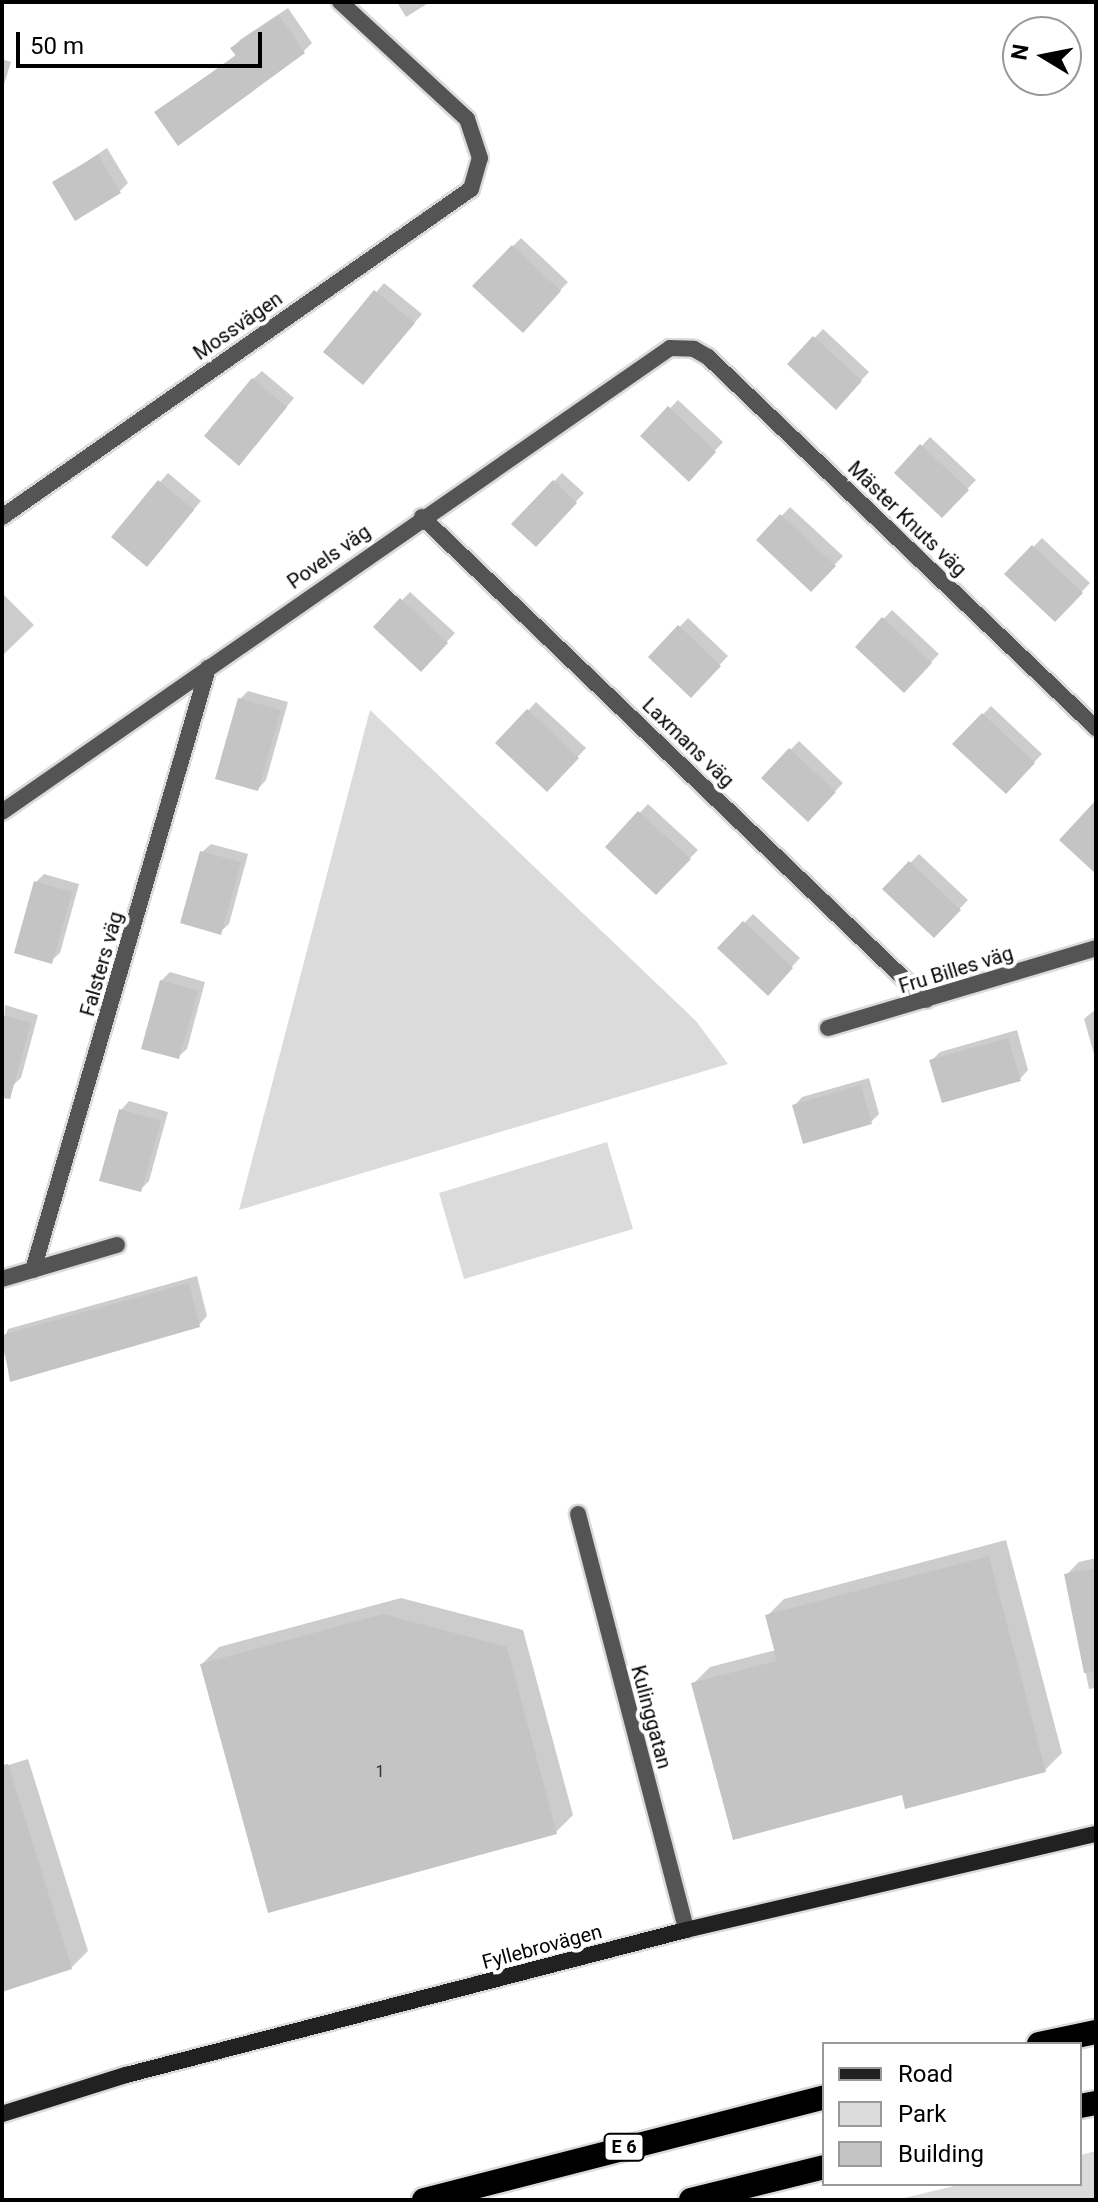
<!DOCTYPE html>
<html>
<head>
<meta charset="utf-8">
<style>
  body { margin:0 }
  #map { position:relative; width:1098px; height:2202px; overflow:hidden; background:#fff; font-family:Roboto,sans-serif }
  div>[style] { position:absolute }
  .green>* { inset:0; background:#dbdbdb }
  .shadow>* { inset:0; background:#0003 }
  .building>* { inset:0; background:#c4c4c4 }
  .roads { filter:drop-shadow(2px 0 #dbdbdb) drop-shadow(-2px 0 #dbdbdb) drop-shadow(0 2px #dbdbdb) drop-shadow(0 -2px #dbdbdb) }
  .street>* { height:16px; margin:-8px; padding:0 8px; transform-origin:8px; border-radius:8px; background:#545454 }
  .secondary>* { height:16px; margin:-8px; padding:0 8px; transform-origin:8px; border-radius:8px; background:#212121 }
  .highway>* { height:24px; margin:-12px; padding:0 12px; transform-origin:12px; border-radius:12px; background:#000 }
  span { translate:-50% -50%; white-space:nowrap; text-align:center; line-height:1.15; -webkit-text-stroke:8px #fff; paint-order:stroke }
  .number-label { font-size:16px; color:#313131 }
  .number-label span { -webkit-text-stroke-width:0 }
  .shield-label span { padding:2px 6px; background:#fff; border:2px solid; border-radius:6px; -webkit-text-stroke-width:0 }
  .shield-label { font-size:18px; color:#000; font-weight:700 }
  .street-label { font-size:20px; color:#000 }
  .frame { position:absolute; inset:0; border:4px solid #000; pointer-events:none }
  .legend { position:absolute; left:822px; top:2042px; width:260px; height:144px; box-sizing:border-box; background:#fff; border:2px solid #999; margin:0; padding:10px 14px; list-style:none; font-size:24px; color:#000 }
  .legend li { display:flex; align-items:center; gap:16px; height:40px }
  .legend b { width:40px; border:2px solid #999 }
  .north { position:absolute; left:1002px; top:16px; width:80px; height:80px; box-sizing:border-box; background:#fff; border:2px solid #999; border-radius:50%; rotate:280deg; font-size:22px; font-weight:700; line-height:32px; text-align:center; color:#000 }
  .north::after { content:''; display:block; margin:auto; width:28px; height:36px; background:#000; clip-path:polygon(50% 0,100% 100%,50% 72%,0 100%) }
  .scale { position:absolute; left:16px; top:32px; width:246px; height:36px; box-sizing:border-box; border:4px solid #000; border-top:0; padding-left:10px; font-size:24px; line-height:28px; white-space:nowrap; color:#000; -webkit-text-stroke:6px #fff; paint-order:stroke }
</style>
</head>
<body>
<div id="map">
  <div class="green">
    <i style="clip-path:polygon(370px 710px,696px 1021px,728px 1064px,239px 1210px)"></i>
    <i style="clip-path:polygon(607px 1142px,633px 1229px,464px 1279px,439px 1193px)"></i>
    <i style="clip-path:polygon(1096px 2151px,1096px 2200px,896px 2200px,962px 2184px,1080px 2184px,1080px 2155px)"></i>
  </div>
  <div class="shadow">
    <i style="clip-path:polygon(397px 2px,430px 2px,406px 17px)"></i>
    <i style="clip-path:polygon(288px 8px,312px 43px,304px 51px,157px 112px,237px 54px,232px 48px,241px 39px)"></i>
    <i style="clip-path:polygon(2px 59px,11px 62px,2px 91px)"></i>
    <i style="clip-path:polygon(107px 148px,128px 183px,119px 192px,54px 183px)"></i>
    <i style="clip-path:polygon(521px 238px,568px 282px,531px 322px,475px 286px)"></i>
    <i style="clip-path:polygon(384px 283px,422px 314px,371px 374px,326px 352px)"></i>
    <i style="clip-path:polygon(823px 329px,869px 372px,836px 407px,790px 364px)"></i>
    <i style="clip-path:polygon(262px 371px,294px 398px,247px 455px,253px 379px)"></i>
    <i style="clip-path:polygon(678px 400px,723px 442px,689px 479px,643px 436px)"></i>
    <i style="clip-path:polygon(930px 437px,976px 480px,942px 515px,897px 473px)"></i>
    <i style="clip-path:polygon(168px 473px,201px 501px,155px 556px,160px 482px)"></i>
    <i style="clip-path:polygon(562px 473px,584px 493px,536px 544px,514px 524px)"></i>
    <i style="clip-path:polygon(790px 507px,843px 556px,811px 590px,759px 540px)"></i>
    <i style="clip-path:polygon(1042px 538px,1090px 583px,1055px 620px,1007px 574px)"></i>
    <i style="clip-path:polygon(410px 592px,455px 633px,421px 669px,376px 627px)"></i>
    <i style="clip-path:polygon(2px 593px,34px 625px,2px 656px)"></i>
    <i style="clip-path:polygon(892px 610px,939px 654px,904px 690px,857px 647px)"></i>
    <i style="clip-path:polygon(688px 618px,728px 656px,691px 695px,651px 657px)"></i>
    <i style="clip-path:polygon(248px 691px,288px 702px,266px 780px,258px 789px,240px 699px)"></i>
    <i style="clip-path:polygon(536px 702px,586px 748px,547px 789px,498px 743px)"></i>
    <i style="clip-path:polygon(991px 706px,1042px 754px,1006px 792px,955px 744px)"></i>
    <i style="clip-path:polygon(799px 741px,843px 783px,808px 820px,763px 778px)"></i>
    <i style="clip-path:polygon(648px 804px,698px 850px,656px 893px,608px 847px)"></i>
    <i style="clip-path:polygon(211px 844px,248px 854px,229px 924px,220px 932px,202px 852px)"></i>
    <i style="clip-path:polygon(919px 854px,968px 900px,934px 935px,885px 889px)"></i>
    <i style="clip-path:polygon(44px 874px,79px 884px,60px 953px,51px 961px,36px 882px)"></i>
    <i style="clip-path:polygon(753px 914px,800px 958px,768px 993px,720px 948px)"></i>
    <i style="clip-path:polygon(170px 972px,205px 982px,187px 1049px,178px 1057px,161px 981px)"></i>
    <i style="clip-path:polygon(5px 1005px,38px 1015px,21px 1078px,12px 1086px,2px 1083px)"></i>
    <i style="clip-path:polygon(1096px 1009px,1096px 1053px,1094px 1054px,1084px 1019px)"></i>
    <i style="clip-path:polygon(1017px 1030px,1028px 1070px,1020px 1079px,931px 1061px,940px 1052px)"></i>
    <i style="clip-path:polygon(869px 1078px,879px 1114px,871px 1122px,794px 1106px,802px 1097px)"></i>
    <i style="clip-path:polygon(129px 1101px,168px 1112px,149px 1181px,140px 1190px,121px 1110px)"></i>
    <i style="clip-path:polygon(197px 1276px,207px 1316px,199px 1325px,11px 1379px,2px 1345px,8px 1329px)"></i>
    <i style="clip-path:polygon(1006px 1540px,1062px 1753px,1045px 1770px,693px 1684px,710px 1667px,776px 1650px,767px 1616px,784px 1599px)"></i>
    <i style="clip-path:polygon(1096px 1558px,1096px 1688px,1089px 1689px,1066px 1575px,1079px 1562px)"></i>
    <i style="clip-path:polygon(401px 1598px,523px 1630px,573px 1815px,556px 1832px,202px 1664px,219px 1647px)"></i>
    <i style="clip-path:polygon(28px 1759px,88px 1951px,71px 1968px,2px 1989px,2px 1767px)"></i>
  </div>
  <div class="building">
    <i style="clip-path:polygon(279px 15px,305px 53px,178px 146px,154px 112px,236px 56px,230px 48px)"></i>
    <i style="clip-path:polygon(98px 155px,121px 193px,75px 221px,52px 182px)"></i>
    <i style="clip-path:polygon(512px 245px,561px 291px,523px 333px,472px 286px)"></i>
    <i style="clip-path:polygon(374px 290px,415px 323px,363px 385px,323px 352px)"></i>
    <i style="clip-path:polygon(813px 336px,862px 381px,836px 410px,787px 364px)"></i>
    <i style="clip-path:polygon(252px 378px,287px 407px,239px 466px,204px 436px)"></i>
    <i style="clip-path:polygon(668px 406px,716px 452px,689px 482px,640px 436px)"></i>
    <i style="clip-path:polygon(920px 444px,969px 490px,942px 518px,894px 473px)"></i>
    <i style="clip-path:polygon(158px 480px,194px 510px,147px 567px,111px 537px)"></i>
    <i style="clip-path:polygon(553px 480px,577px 503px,536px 547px,511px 524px)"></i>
    <i style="clip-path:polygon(780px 514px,836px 566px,811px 592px,756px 540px)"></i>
    <i style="clip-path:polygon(1032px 545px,1083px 593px,1055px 622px,1004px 574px)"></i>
    <i style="clip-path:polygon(400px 598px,448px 643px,421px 672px,373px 627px)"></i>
    <i style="clip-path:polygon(882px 617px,932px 663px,904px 693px,855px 647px)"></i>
    <i style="clip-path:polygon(678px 625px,721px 666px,691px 698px,648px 657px)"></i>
    <i style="clip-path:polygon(238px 698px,281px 710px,258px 791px,215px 779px)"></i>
    <i style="clip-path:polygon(527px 709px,579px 758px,547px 792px,495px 743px)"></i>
    <i style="clip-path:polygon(982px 713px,1035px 763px,1006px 794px,952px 744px)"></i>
    <i style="clip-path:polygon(789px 748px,836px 792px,808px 822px,761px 778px)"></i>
    <i style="clip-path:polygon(1096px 800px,1096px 874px,1059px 840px)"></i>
    <i style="clip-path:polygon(638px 811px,691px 859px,656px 895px,605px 847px)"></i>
    <i style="clip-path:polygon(200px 851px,241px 862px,221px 935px,180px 923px)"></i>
    <i style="clip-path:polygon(909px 861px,961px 910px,934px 938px,882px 889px)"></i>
    <i style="clip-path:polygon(34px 881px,72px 892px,52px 964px,14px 953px)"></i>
    <i style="clip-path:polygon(743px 921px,793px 968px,768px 996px,717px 948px)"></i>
    <i style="clip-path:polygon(160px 980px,198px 991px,179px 1059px,141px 1049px)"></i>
    <i style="clip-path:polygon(2px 1015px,31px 1023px,10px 1099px,2px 1098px)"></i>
    <i style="clip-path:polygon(1008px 1038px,1021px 1081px,942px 1103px,929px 1060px)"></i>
    <i style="clip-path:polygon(861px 1085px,872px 1124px,803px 1144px,792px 1105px)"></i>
    <i style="clip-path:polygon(119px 1109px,161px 1121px,141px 1192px,99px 1181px)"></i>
    <i style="clip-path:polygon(189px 1283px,200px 1327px,10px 1382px,2px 1335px)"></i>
    <i style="clip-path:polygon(989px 1556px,1046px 1772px,905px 1809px,902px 1795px,733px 1840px,691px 1683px,777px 1661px,765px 1615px)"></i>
    <i style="clip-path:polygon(1096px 1568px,1096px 1671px,1084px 1673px,1064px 1574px)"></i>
    <i style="clip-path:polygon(383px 1614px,507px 1647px,557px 1834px,268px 1913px,200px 1664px)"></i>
    <i style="clip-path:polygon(8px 1764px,72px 1969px,2px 1992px,2px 1765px)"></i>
  </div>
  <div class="roads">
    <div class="street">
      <i style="left:2px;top:517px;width:572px;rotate:-34.97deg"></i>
      <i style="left:471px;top:189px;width:32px;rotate:-74deg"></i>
      <i style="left:480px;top:158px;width:41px;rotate:-108.4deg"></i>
      <i style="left:467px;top:119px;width:173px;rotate:-137.3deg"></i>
      <i style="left:422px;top:517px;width:698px;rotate:43.78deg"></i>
      <i style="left:2px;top:812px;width:813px;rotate:-34.78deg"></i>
      <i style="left:670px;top:348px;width:24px;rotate:2deg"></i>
      <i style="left:694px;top:349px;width:16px;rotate:30deg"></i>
      <i style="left:708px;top:357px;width:537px;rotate:43.72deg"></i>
      <i style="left:828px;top:1028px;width:280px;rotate:-16.6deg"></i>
      <i style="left:33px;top:1270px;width:627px;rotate:-73.79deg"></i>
      <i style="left:2px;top:1279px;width:120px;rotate:-16.5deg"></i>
      <i style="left:578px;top:1514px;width:430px;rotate:75.4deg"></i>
    </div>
    <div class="secondary">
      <i style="left:2px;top:2114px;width:130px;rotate:-17.5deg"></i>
      <i style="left:126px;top:2075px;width:578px;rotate:-14.52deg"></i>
      <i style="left:686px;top:1930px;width:421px;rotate:-13.2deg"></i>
    </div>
    <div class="highway">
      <i style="left:1039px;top:2044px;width:58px;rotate:-11.9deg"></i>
      <i style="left:1080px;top:2106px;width:16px;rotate:-11deg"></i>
      <i style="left:424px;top:2200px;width:413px;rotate:-14.4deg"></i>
      <i style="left:691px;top:2200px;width:137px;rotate:-13.9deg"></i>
    </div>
  </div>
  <div class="number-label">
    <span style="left:380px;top:1772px">1</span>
  </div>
  <div class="shield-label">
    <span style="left:624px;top:2147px">E 6</span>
  </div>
  <div class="street-label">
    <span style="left:238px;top:326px;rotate:-35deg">Mossvägen</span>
    <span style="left:907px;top:519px;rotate:44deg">Mäster Knuts väg</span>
    <span style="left:329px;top:557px;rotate:-35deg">Povels väg</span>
    <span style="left:688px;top:743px;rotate:44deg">Laxmans väg</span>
    <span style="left:102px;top:964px;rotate:-74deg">Falsters väg</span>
    <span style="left:956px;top:970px;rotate:-17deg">Fru Billes väg</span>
    <span style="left:651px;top:1717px;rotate:75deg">Kulinggatan</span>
    <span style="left:542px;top:1947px;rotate:-15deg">Fyllebrovägen</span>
  </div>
  <div class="frame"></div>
  <ul class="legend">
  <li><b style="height:10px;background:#212121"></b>Road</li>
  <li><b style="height:22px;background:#dbdbdb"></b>Park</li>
  <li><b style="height:22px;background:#c4c4c4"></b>Building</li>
  </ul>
  <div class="north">N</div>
  <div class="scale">50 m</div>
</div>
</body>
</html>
